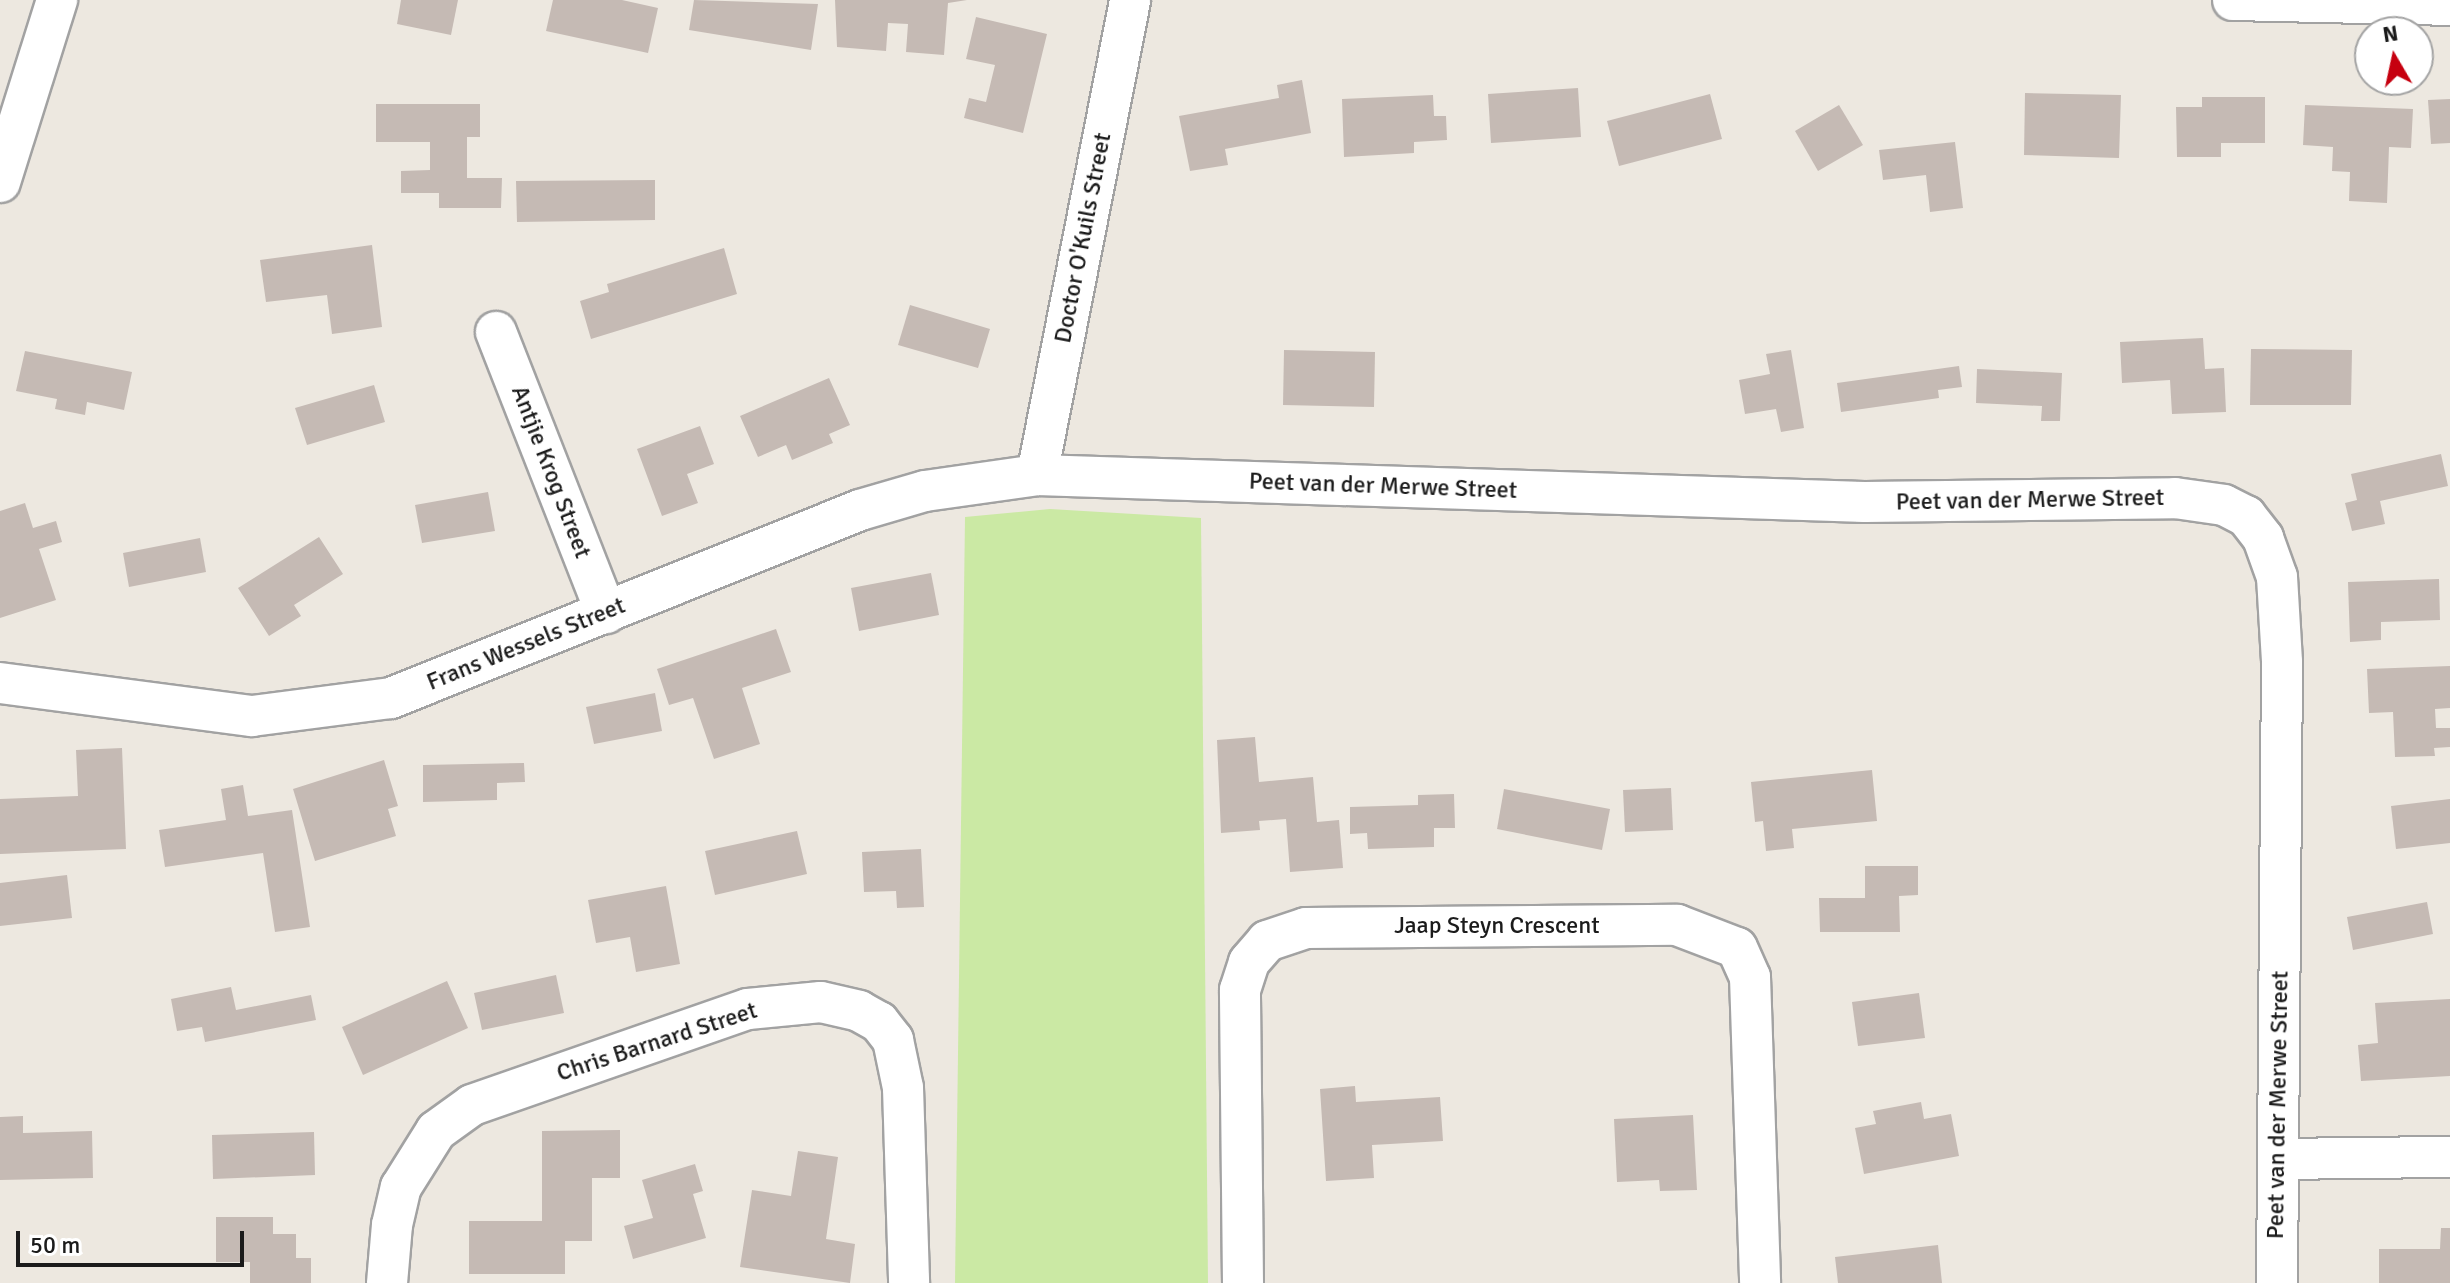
<!DOCTYPE html>
<html>
<head>
<meta charset="utf-8">
<style>
  body { margin:0 }
  #map { position:relative; width:2450px; height:1283px; overflow:hidden; background:#ede8e0; font-family:Signika,sans-serif }
  div>[style] { position:absolute }
  .grass>* { inset:0; background:#cbe9a4 }
  .building>* { inset:0; background:#c5bab4 }
  .roads { filter:drop-shadow(2px 0 #a2a2a2) drop-shadow(-2px 0 #a2a2a2) drop-shadow(0 2px #a2a2a2) drop-shadow(0 -2px #a2a2a2) }
  .minor>* { height:40px; margin:-20px; padding:0 20px; transform-origin:20px; border-radius:20px; background:#fff }
  span { translate:-50% -50%; white-space:nowrap; text-align:center; line-height:1.15; -webkit-text-stroke:6px #fff; paint-order:stroke }
  .street-label { font-size:24px; color:#1b1b1b }
  .north { position:absolute; left:2354px; top:16px; width:80px; height:80px; box-sizing:border-box; background:#fff; border:2px solid #a4a4a4; border-radius:50%; rotate:351deg; font-size:22px; font-weight:700; line-height:32px; text-align:center; color:#1b1b1b }
  .north::after { content:''; display:block; margin:auto; width:28px; height:36px; background:#c6000f; clip-path:polygon(50% 0,100% 100%,50% 72%,0 100%) }
  .scale { position:absolute; left:16px; top:1231px; width:228px; height:36px; box-sizing:border-box; border:4px solid #1b1b1b; border-top:0; padding-left:10px; font-size:24px; line-height:28px; white-space:nowrap; color:#1b1b1b; -webkit-text-stroke:6px #fff; paint-order:stroke }
</style>
</head>
<body>
<div id="map">
  <div class="grass">
    <i style="clip-path:polygon(1050px 509px,1201px 518px,1208px 1283px,955px 1283px,965px 517px)"></i>
  </div>
  <div class="building">
    <i style="clip-path:polygon(401px 0,458px 0,451px 35px,397px 24px)"></i>
    <i style="clip-path:polygon(553px 0,622px 0,658px 8px,648px 53px,546px 31px)"></i>
    <i style="clip-path:polygon(694px 0,818px 4px,811px 50px,689px 30px)"></i>
    <i style="clip-path:polygon(835px 0,967px 0,948px 3px,944px 55px,906px 52px,908px 24px,888px 23px,886px 51px,837px 47px)"></i>
    <i style="clip-path:polygon(976px 17px,1047px 34px,1023px 133px,964px 118px,969px 98px,986px 102px,995px 65px,966px 59px)"></i>
    <i style="clip-path:polygon(1302px 80px,1311px 133px,1225px 149px,1228px 165px,1190px 171px,1179px 116px,1279px 98px,1277px 85px)"></i>
    <i style="clip-path:polygon(1578px 88px,1581px 137px,1491px 143px,1488px 94px)"></i>
    <i style="clip-path:polygon(2025px 93px,2121px 95px,2119px 158px,2024px 155px)"></i>
    <i style="clip-path:polygon(1710px 94px,1722px 139px,1619px 166px,1607px 121px)"></i>
    <i style="clip-path:polygon(1433px 95px,1434px 116px,1446px 116px,1447px 140px,1414px 142px,1414px 153px,1344px 157px,1342px 99px)"></i>
    <i style="clip-path:polygon(2202px 97px,2265px 97px,2265px 143px,2221px 143px,2221px 157px,2177px 157px,2176px 107px,2202px 107px)"></i>
    <i style="clip-path:polygon(2450px 99px,2450px 143px,2431px 144px,2428px 100px)"></i>
    <i style="clip-path:polygon(376px 104px,480px 104px,480px 137px,467px 137px,467px 178px,502px 178px,501px 208px,439px 208px,439px 193px,401px 193px,401px 171px,430px 170px,430px 142px,376px 142px)"></i>
    <i style="clip-path:polygon(1839px 105px,1863px 145px,1818px 171px,1795px 131px)"></i>
    <i style="clip-path:polygon(2305px 105px,2413px 109px,2411px 148px,2389px 147px,2387px 203px,2349px 201px,2350px 172px,2332px 171px,2333px 147px,2303px 145px)"></i>
    <i style="clip-path:polygon(1955px 142px,1963px 208px,1930px 212px,1926px 175px,1883px 180px,1879px 150px)"></i>
    <i style="clip-path:polygon(655px 180px,655px 220px,517px 222px,516px 181px)"></i>
    <i style="clip-path:polygon(372px 245px,382px 327px,332px 334px,327px 295px,266px 302px,260px 260px)"></i>
    <i style="clip-path:polygon(724px 248px,737px 294px,591px 339px,580px 301px,609px 292px,607px 284px)"></i>
    <i style="clip-path:polygon(910px 305px,990px 329px,978px 368px,898px 345px)"></i>
    <i style="clip-path:polygon(2203px 338px,2205px 369px,2224px 368px,2226px 412px,2172px 414px,2170px 380px,2122px 383px,2120px 342px)"></i>
    <i style="clip-path:polygon(2251px 349px,2352px 350px,2351px 405px,2250px 405px)"></i>
    <i style="clip-path:polygon(1284px 350px,1375px 352px,1374px 407px,1283px 405px)"></i>
    <i style="clip-path:polygon(1791px 350px,1804px 428px,1781px 432px,1776px 409px,1745px 414px,1739px 380px,1770px 374px,1766px 354px)"></i>
    <i style="clip-path:polygon(25px 351px,132px 372px,124px 410px,87px 402px,85px 415px,55px 409px,57px 399px,16px 391px)"></i>
    <i style="clip-path:polygon(1959px 366px,1962px 387px,1938px 390px,1939px 398px,1841px 412px,1837px 383px)"></i>
    <i style="clip-path:polygon(1977px 369px,2062px 373px,2060px 421px,2041px 421px,2042px 406px,1976px 403px)"></i>
    <i style="clip-path:polygon(829px 378px,850px 425px,829px 434px,833px 443px,792px 460px,786px 445px,758px 457px,740px 416px)"></i>
    <i style="clip-path:polygon(374px 385px,385px 422px,307px 445px,295px 408px)"></i>
    <i style="clip-path:polygon(700px 426px,714px 464px,687px 474px,698px 503px,662px 516px,637px 449px)"></i>
    <i style="clip-path:polygon(2441px 454px,2448px 486px,2380px 501px,2385px 524px,2352px 531px,2345px 503px,2357px 500px,2351px 474px)"></i>
    <i style="clip-path:polygon(488px 492px,495px 531px,422px 543px,415px 505px)"></i>
    <i style="clip-path:polygon(25px 503px,33px 528px,56px 521px,62px 542px,39px 549px,56px 600px,0 618px,0 511px)"></i>
    <i style="clip-path:polygon(319px 537px,343px 574px,294px 605px,301px 616px,269px 636px,238px 588px)"></i>
    <i style="clip-path:polygon(200px 538px,206px 572px,129px 587px,123px 553px)"></i>
    <i style="clip-path:polygon(931px 573px,939px 615px,859px 631px,851px 588px)"></i>
    <i style="clip-path:polygon(2439px 579px,2440px 620px,2381px 622px,2381px 640px,2350px 642px,2348px 582px)"></i>
    <i style="clip-path:polygon(776px 629px,791px 672px,742px 688px,760px 744px,714px 759px,693px 698px,669px 705px,657px 669px)"></i>
    <i style="clip-path:polygon(2450px 666px,2450px 708px,2435px 709px,2436px 728px,2450px 728px,2450px 747px,2434px 748px,2435px 756px,2395px 757px,2393px 712px,2369px 713px,2367px 669px)"></i>
    <i style="clip-path:polygon(655px 693px,662px 731px,594px 744px,586px 707px)"></i>
    <i style="clip-path:polygon(1255px 737px,1259px 782px,1313px 777px,1317px 822px,1339px 820px,1343px 868px,1290px 872px,1286px 819px,1259px 821px,1260px 830px,1221px 833px,1217px 740px)"></i>
    <i style="clip-path:polygon(122px 748px,126px 849px,0 854px,0 799px,78px 796px,76px 750px)"></i>
    <i style="clip-path:polygon(384px 760px,398px 806px,388px 809px,396px 836px,315px 861px,293px 789px)"></i>
    <i style="clip-path:polygon(524px 763px,525px 782px,497px 783px,497px 800px,423px 802px,423px 765px)"></i>
    <i style="clip-path:polygon(1872px 770px,1877px 821px,1792px 829px,1794px 848px,1766px 851px,1763px 821px,1755px 822px,1751px 782px)"></i>
    <i style="clip-path:polygon(243px 785px,248px 816px,292px 810px,310px 927px,275px 932px,263px 853px,165px 867px,159px 830px,226px 820px,221px 789px)"></i>
    <i style="clip-path:polygon(1671px 788px,1673px 830px,1625px 832px,1623px 790px)"></i>
    <i style="clip-path:polygon(1504px 789px,1610px 809px,1602px 850px,1497px 829px)"></i>
    <i style="clip-path:polygon(1454px 794px,1455px 828px,1434px 828px,1434px 847px,1368px 849px,1367px 833px,1350px 834px,1350px 807px,1418px 805px,1418px 795px)"></i>
    <i style="clip-path:polygon(2450px 799px,2450px 843px,2396px 849px,2391px 806px)"></i>
    <i style="clip-path:polygon(797px 831px,807px 874px,715px 895px,705px 851px)"></i>
    <i style="clip-path:polygon(921px 849px,924px 907px,897px 908px,896px 891px,864px 892px,862px 852px)"></i>
    <i style="clip-path:polygon(1865px 866px,1918px 866px,1918px 895px,1899px 896px,1900px 932px,1820px 932px,1819px 898px,1865px 898px)"></i>
    <i style="clip-path:polygon(67px 875px,72px 918px,0 926px,0 883px)"></i>
    <i style="clip-path:polygon(666px 886px,680px 964px,636px 972px,630px 937px,596px 943px,588px 900px)"></i>
    <i style="clip-path:polygon(2427px 902px,2433px 934px,2353px 950px,2347px 917px)"></i>
    <i style="clip-path:polygon(556px 975px,564px 1013px,482px 1030px,474px 993px)"></i>
    <i style="clip-path:polygon(447px 981px,468px 1028px,363px 1075px,342px 1027px)"></i>
    <i style="clip-path:polygon(231px 987px,236px 1010px,311px 995px,316px 1020px,205px 1042px,202px 1027px,177px 1031px,171px 999px)"></i>
    <i style="clip-path:polygon(1919px 993px,1925px 1038px,1858px 1046px,1852px 1002px)"></i>
    <i style="clip-path:polygon(2450px 999px,2450px 1076px,2361px 1081px,2358px 1045px,2378px 1043px,2375px 1003px)"></i>
    <i style="clip-path:polygon(1355px 1086px,1356px 1102px,1440px 1097px,1443px 1141px,1372px 1145px,1374px 1178px,1326px 1181px,1320px 1089px)"></i>
    <i style="clip-path:polygon(1921px 1102px,1924px 1119px,1951px 1114px,1959px 1156px,1864px 1174px,1855px 1128px,1876px 1124px,1873px 1111px)"></i>
    <i style="clip-path:polygon(1693px 1115px,1697px 1190px,1660px 1191px,1659px 1180px,1617px 1182px,1614px 1119px)"></i>
    <i style="clip-path:polygon(23px 1116px,23px 1133px,92px 1131px,93px 1178px,0 1180px,0 1117px)"></i>
    <i style="clip-path:polygon(620px 1130px,620px 1178px,592px 1178px,592px 1241px,565px 1241px,565px 1274px,469px 1274px,469px 1221px,542px 1221px,542px 1131px)"></i>
    <i style="clip-path:polygon(314px 1132px,315px 1175px,213px 1179px,212px 1135px)"></i>
    <i style="clip-path:polygon(798px 1151px,838px 1157px,826px 1239px,855px 1244px,850px 1283px,740px 1267px,752px 1190px,791px 1196px)"></i>
    <i style="clip-path:polygon(695px 1164px,703px 1191px,693px 1194px,706px 1238px,633px 1259px,624px 1226px,653px 1218px,642px 1180px)"></i>
    <i style="clip-path:polygon(216px 1217px,273px 1217px,273px 1234px,296px 1234px,296px 1258px,311px 1258px,311px 1283px,250px 1283px,250px 1262px,216px 1262px)"></i>
    <i style="clip-path:polygon(2441px 1228px,2450px 1228px,2450px 1283px,2379px 1283px,2379px 1249px,2440px 1249px)"></i>
    <i style="clip-path:polygon(1938px 1245px,1942px 1283px,1838px 1283px,1835px 1257px)"></i>
  </div>
  <div class="roads">
    <div class="minor">
      <i style="left:2233px;top:0;width:217px;rotate:1.3deg"></i>
      <i style="left:0;top:182px;width:191px;rotate:-72.6deg"></i>
      <i style="left:496px;top:332px;width:302px;rotate:68.6deg"></i>
      <i style="left:1037px;top:475px;width:484px;rotate:-78.9deg"></i>
      <i style="left:0;top:683px;width:254px;rotate:7.5deg"></i>
      <i style="left:252px;top:716px;width:140px;rotate:-7.4deg"></i>
      <i style="left:391px;top:698px;width:505px;rotate:-21.84deg"></i>
      <i style="left:860px;top:510px;width:68px;rotate:-16.3deg"></i>
      <i style="left:925px;top:491px;width:113px;rotate:-8.1deg"></i>
      <i style="left:1037px;top:475px;width:828px;rotate:1.87deg"></i>
      <i style="left:1865px;top:502px;width:310px;rotate:-0.7deg"></i>
      <i style="left:2175px;top:498px;width:49px;rotate:8.1deg"></i>
      <i style="left:2224px;top:505px;width:25px;rotate:27deg"></i>
      <i style="left:2246px;top:516px;width:28px;rotate:52deg"></i>
      <i style="left:2263px;top:538px;width:41px;rotate:70.3deg"></i>
      <i style="left:2277px;top:577px;width:85px;rotate:86.6deg"></i>
      <i style="left:2282px;top:662px;width:621px;rotate:90.46deg"></i>
      <i style="left:2278px;top:1159px;width:172px;rotate:-0.7deg"></i>
      <i style="left:387px;top:1283px;width:58px;rotate:-85.1deg"></i>
      <i style="left:392px;top:1225px;width:39px;rotate:-77deg"></i>
      <i style="left:401px;top:1187px;width:66px;rotate:-58deg"></i>
      <i style="left:436px;top:1131px;width:44px;rotate:-35.8deg"></i>
      <i style="left:472px;top:1105px;width:292px;rotate:-19.2deg"></i>
      <i style="left:748px;top:1009px;width:73px;rotate:-5.5deg"></i>
      <i style="left:821px;top:1002px;width:39px;rotate:13deg"></i>
      <i style="left:859px;top:1011px;width:23px;rotate:29deg"></i>
      <i style="left:879px;top:1022px;width:23px;rotate:52deg"></i>
      <i style="left:893px;top:1040px;width:49px;rotate:78.2deg"></i>
      <i style="left:903px;top:1088px;width:195px;rotate:88.2deg"></i>
      <i style="left:1243px;top:1283px;width:293px;rotate:-90.6deg"></i>
      <i style="left:1240px;top:990px;width:29px;rotate:-72deg"></i>
      <i style="left:1249px;top:962px;width:28px;rotate:-49deg"></i>
      <i style="left:1267px;top:941px;width:41px;rotate:-18.4deg"></i>
      <i style="left:1306px;top:928px;width:371px;rotate:-0.5deg"></i>
      <i style="left:1677px;top:925px;width:64px;rotate:21deg"></i>
      <i style="left:1737px;top:948px;width:32px;rotate:66deg"></i>
      <i style="left:1750px;top:977px;width:306px;rotate:88.1deg"></i>
    </div>
  </div>
  <div class="street-label">
    <span style="left:1083px;top:238px;rotate:-79deg">Doctor O'Kuils Street</span>
    <span style="left:551px;top:472px;rotate:69deg">Antjie Krog Street</span>
    <span style="left:1383px;top:486px;rotate:2deg">Peet van der Merwe Street</span>
    <span style="left:2030px;top:500px;rotate:-1deg">Peet van der Merwe Street</span>
    <span style="left:526px;top:644px;rotate:-22deg">Frans Wessels Street</span>
    <span style="left:1497px;top:926px">Jaap Steyn Crescent</span>
    <span style="left:657px;top:1042px;rotate:-18deg">Chris Barnard Street</span>
    <span style="left:2278px;top:1105px;rotate:-89deg">Peet van der Merwe Street</span>
  </div>
  <div class="north">N</div>
  <div class="scale">50 m</div>
</div>
</body>
</html>
